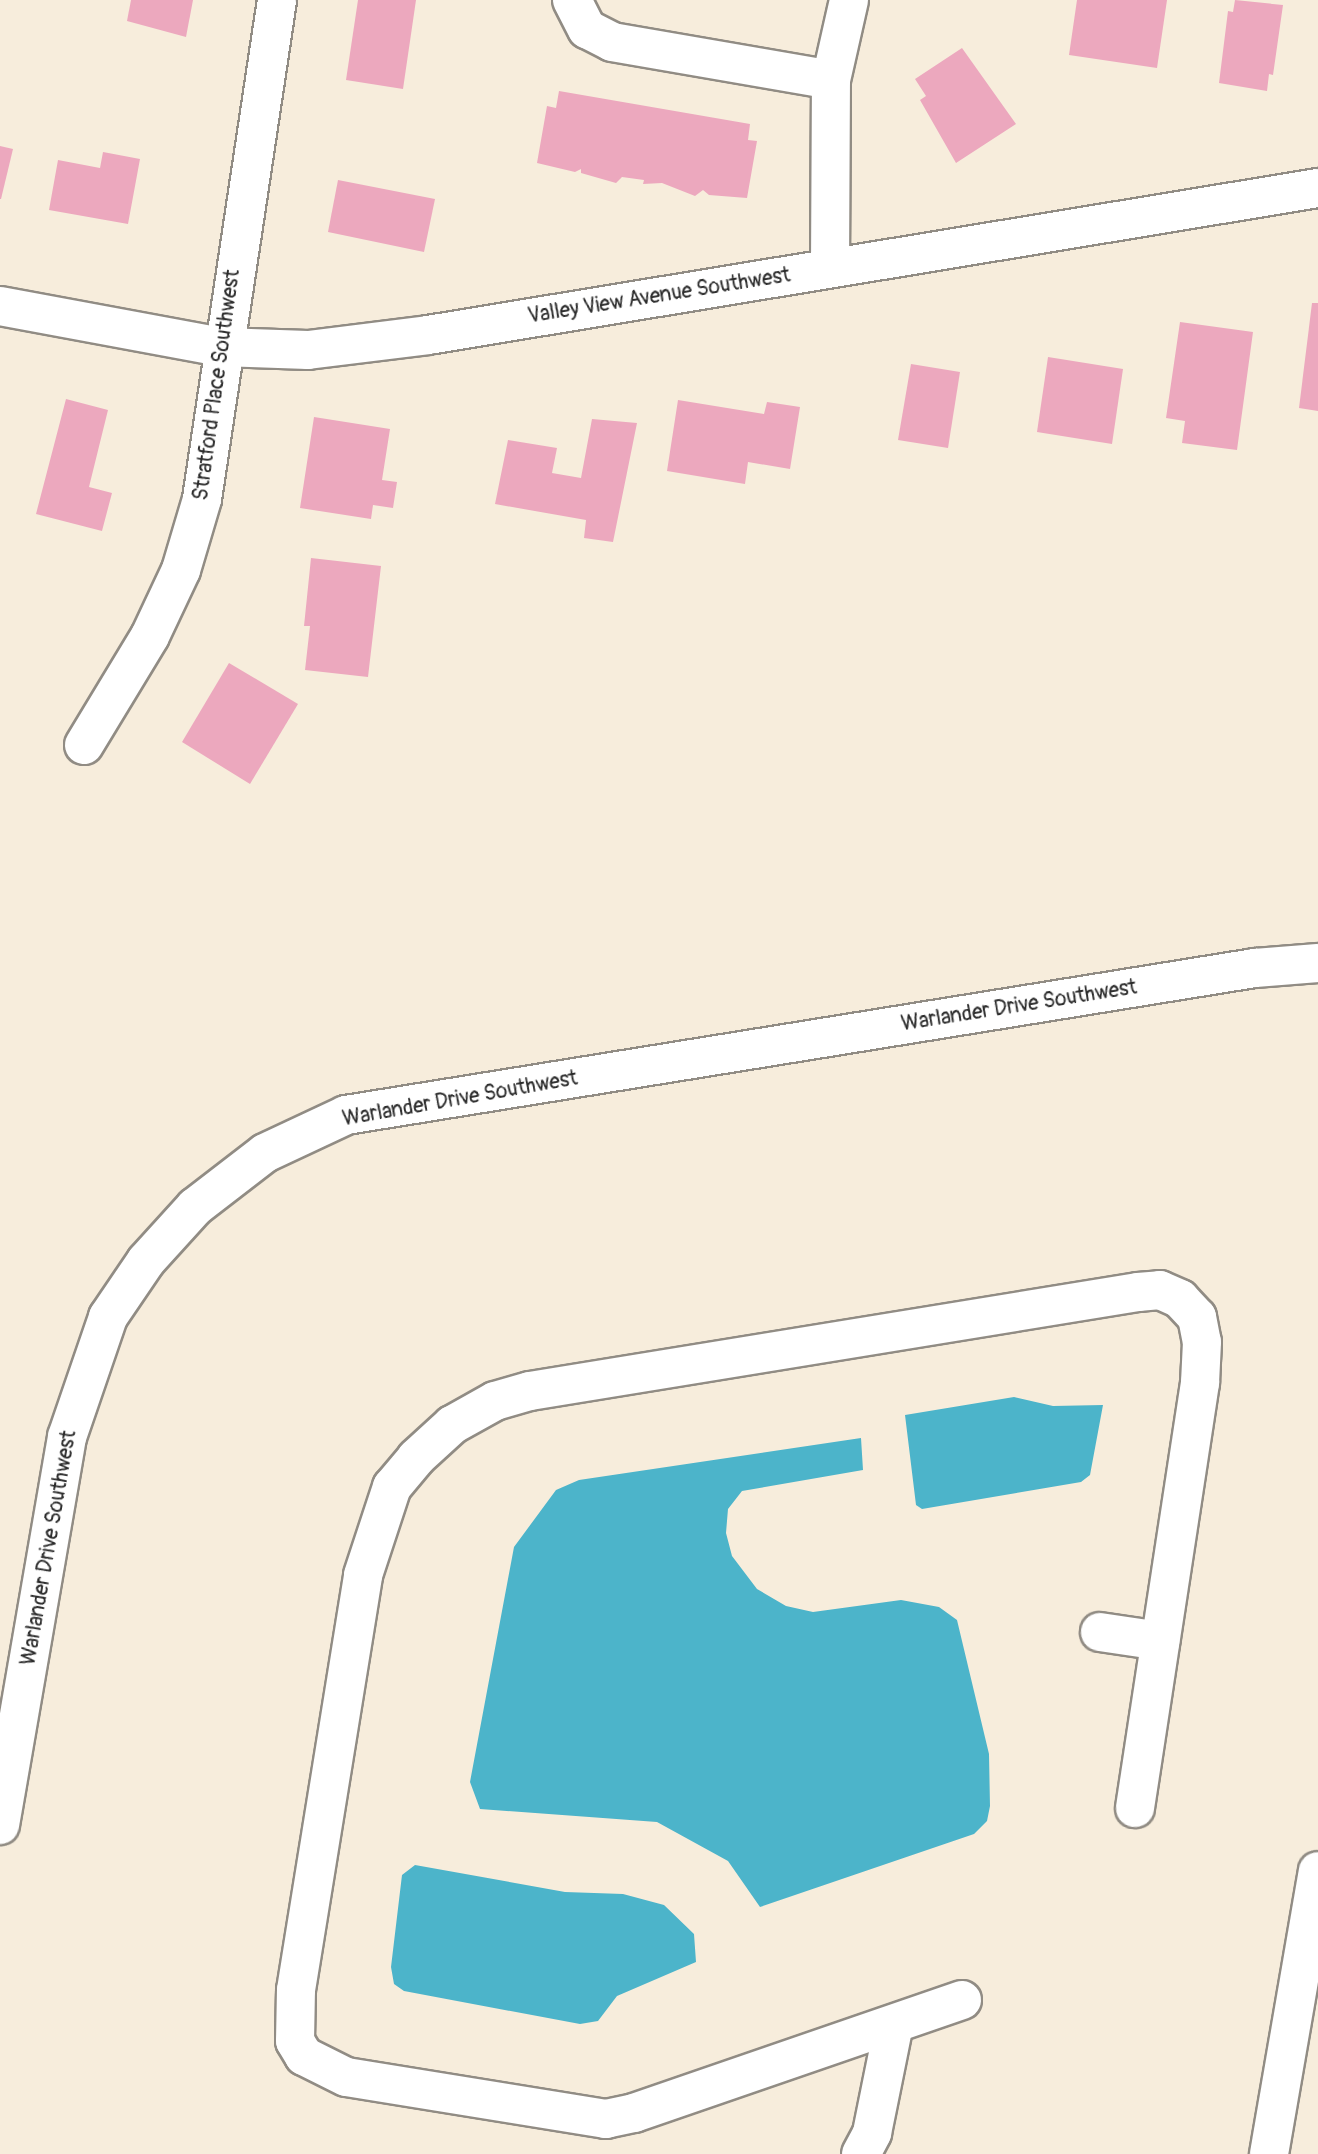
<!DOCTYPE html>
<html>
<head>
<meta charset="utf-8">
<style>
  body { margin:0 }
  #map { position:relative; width:1318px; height:2154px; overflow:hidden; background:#f7eddc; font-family:Pangolin,sans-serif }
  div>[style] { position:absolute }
  .water>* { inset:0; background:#4cb4ca }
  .building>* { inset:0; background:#eca8be }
  .roads { filter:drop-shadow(2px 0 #918c84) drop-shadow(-2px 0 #918c84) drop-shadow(0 2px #918c84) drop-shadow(0 -2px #918c84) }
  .minor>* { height:38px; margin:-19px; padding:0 19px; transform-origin:19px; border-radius:19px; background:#fff }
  span { translate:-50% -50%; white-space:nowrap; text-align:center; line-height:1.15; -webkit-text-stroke:5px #fff; paint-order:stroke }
  .street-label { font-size:21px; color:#2b2b2b }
</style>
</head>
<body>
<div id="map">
  <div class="water">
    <i style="clip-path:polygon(1014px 1397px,1053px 1406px,1103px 1405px,1090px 1475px,1081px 1482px,922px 1509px,916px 1505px,905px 1415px)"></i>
    <i style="clip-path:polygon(861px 1438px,863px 1470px,742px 1491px,728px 1509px,726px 1533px,732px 1556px,757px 1589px,786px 1606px,813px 1612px,901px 1600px,939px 1607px,957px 1620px,989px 1754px,990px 1806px,987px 1821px,974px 1834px,760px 1907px,728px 1861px,657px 1822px,480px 1809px,470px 1782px,514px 1547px,556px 1490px,579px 1480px)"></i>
    <i style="clip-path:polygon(415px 1865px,565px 1892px,623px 1894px,664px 1905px,694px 1934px,696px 1962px,617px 1996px,598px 2021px,580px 2024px,404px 1991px,394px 1984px,391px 1967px,402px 1875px)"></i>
  </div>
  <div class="building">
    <i style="clip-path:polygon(131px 0,193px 0,186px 37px,127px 21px)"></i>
    <i style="clip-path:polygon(358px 0,416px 0,403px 89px,346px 80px)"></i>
    <i style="clip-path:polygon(1077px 0,1167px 0,1157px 68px,1069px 55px)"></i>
    <i style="clip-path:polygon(1235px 0,1283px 5px,1273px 75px,1269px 74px,1267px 91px,1219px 83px,1228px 11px,1233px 12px)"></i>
    <i style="clip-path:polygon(962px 48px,1016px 124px,956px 163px,920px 100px,926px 96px,915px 79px)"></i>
    <i style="clip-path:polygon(559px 91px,750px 124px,748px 140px,757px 141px,747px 198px,709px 195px,703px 190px,695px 196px,662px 183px,643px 184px,644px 180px,622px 177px,616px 183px,581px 173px,581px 169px,575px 172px,537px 163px,547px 106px,556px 108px)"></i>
    <i style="clip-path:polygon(0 146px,13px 149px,1px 199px,0 199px)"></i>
    <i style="clip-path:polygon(103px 152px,140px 159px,128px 224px,49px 210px,58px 160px,100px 168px)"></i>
    <i style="clip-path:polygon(338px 180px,435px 199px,424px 252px,328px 232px)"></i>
    <i style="clip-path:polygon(1312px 303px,1318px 303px,1318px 411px,1299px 408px)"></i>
    <i style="clip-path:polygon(1180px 322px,1253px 332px,1237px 450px,1182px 443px,1185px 421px,1166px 418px)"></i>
    <i style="clip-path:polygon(1048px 357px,1123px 369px,1112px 444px,1037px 432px)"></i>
    <i style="clip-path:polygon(911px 364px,960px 372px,948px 448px,898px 440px)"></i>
    <i style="clip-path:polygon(66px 399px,108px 410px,89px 487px,112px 493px,102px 531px,36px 514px)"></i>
    <i style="clip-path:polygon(678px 400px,764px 414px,767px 402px,800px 407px,790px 469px,748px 462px,745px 484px,667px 471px)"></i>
    <i style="clip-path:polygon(314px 417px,390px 429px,382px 480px,397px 482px,393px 508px,373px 505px,371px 519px,300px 508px)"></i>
    <i style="clip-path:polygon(592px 419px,637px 423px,613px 542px,584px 538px,586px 520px,495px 504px,508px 440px,557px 448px,552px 473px,581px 478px)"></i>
    <i style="clip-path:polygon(311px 558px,381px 566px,368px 677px,305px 670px,310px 626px,304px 626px)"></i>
    <i style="clip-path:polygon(229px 663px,298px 704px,250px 784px,182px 742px)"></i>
  </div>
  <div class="roads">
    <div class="minor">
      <i style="left:572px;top:0;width:33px;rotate:63deg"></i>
      <i style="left:587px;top:29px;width:28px;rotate:27deg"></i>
      <i style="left:612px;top:42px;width:222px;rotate:9.8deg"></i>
      <i style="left:830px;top:267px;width:187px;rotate:-89.7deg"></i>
      <i style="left:831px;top:80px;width:82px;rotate:-77.3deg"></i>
      <i style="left:0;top:306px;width:225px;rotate:10.5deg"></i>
      <i style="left:221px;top:347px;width:87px;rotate:2deg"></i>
      <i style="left:308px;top:350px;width:121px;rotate:-7.1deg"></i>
      <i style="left:428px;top:335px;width:902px;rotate:-9.38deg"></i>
      <i style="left:84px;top:745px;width:127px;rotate:-58.8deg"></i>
      <i style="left:150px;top:636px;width:73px;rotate:-64.8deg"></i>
      <i style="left:181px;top:570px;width:74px;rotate:-73.5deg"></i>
      <i style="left:202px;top:499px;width:505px;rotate:-81.45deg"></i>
      <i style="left:1100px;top:1632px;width:61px;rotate:8.5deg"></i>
      <i style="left:0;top:1825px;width:394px;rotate:-80.2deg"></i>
      <i style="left:67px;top:1437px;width:127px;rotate:-71.1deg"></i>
      <i style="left:108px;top:1317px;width:68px;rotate:-55.8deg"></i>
      <i style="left:146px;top:1261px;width:73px;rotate:-47.8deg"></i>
      <i style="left:195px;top:1207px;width:88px;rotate:-37.6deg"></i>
      <i style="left:265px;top:1153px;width:89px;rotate:-25.1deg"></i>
      <i style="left:346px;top:1115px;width:921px;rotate:-9.19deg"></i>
      <i style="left:1255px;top:968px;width:63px;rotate:-4.5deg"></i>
      <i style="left:962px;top:2000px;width:347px;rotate:161deg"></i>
      <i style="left:634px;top:2113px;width:29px;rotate:168deg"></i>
      <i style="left:606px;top:2119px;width:263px;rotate:-170.8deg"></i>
      <i style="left:346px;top:2077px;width:47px;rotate:-153.4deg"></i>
      <i style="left:304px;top:2056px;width:17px;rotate:-121deg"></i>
      <i style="left:295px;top:2041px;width:51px;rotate:-88.9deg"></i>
      <i style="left:296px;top:1990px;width:420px;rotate:-80.8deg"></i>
      <i style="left:363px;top:1575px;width:93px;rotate:-71.8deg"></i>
      <i style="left:392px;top:1487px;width:38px;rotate:-50deg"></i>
      <i style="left:416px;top:1458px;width:49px;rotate:-42.5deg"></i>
      <i style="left:452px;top:1425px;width:49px;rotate:-29.2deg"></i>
      <i style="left:495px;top:1401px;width:36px;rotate:-16deg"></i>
      <i style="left:530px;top:1391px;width:616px;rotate:-9.25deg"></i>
      <i style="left:1138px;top:1292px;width:22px;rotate:-5deg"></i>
      <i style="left:1160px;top:1290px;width:22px;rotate:24deg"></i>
      <i style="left:1180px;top:1299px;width:25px;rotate:47deg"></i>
      <i style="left:1197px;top:1317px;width:25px;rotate:79deg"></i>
      <i style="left:1202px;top:1342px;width:41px;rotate:92.8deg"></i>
      <i style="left:1200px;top:1383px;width:430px;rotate:98.7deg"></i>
      <i style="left:861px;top:2154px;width:24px;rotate:-62deg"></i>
      <i style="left:872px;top:2133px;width:111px;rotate:-78.6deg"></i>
      <i style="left:1269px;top:2154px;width:287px;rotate:-80.2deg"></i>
    </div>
  </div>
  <div class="street-label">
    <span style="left:659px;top:296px;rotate:-9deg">Valley View Avenue Southwest</span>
    <span style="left:217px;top:385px;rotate:-82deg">Stratford Place Southwest</span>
    <span style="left:1019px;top:1006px;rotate:-9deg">Warlander Drive Southwest</span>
    <span style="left:460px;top:1099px;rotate:-10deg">Warlander Drive Southwest</span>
    <span style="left:49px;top:1548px;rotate:-80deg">Warlander Drive Southwest</span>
  </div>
</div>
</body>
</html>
